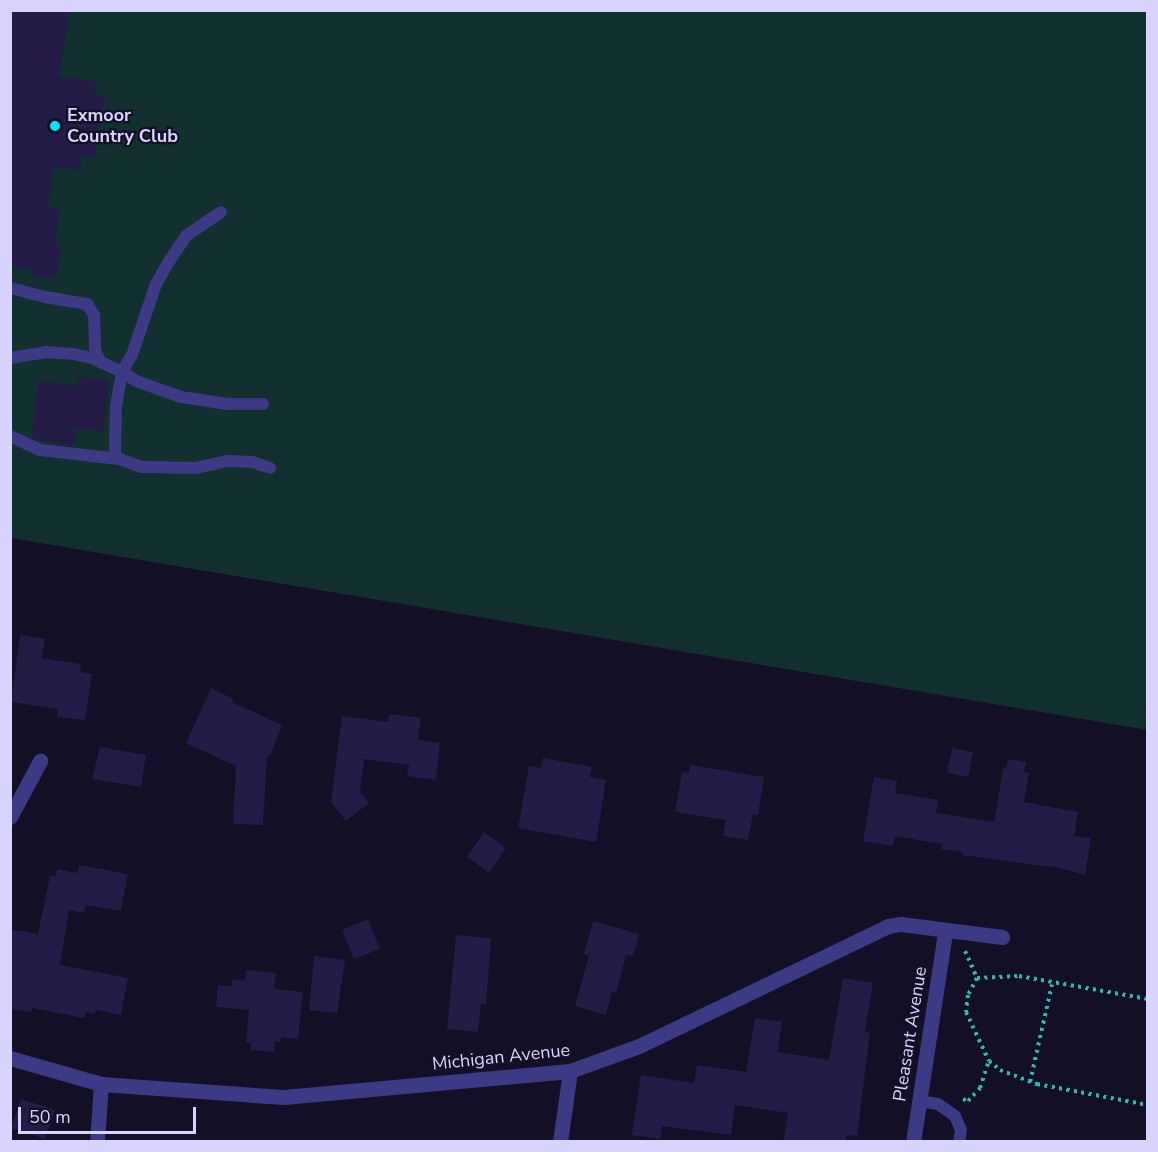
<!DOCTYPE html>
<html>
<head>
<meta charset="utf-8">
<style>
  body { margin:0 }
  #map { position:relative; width:1158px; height:1152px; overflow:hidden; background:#130f26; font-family:"Nunito Sans",sans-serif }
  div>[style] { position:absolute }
  .green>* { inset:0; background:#12302f }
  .building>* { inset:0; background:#241b47 }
  .path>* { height:4px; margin-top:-2px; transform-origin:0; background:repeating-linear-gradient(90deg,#2fb8b0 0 3px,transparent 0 7.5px) }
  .service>* { height:12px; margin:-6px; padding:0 6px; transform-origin:6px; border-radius:6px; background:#3d3a85 }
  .minor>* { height:15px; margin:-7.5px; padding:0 7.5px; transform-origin:7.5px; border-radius:7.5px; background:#3d3a85 }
  .dots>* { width:16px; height:16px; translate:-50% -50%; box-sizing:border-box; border:3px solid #130f26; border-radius:50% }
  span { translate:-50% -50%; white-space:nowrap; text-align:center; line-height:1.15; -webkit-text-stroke:4.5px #130f26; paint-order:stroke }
  .poi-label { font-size:18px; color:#d9d4ff; font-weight:700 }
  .left { translate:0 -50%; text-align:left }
  .street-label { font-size:18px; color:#d9d4ff }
  .frame { position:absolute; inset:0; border:12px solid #d9d4ff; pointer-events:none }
  .scale { position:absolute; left:18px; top:1107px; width:178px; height:27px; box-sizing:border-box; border:3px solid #d9d4ff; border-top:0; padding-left:8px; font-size:18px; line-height:21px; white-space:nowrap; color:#d9d4ff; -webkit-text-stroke:4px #130f26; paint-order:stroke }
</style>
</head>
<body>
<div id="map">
  <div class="green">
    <i style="clip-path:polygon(10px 11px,1147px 11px,1147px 730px,11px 538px)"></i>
  </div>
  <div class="building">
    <i style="clip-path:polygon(10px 10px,70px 10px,59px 76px,96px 82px,94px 94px,105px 96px,94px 158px,82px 156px,80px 170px,55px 166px,48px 208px,60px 210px,55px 242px,61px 248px,56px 275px,50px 279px,35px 277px,30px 270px,10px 266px)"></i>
    <i style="clip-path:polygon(79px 377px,109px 380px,103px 432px,76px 428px,74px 446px,41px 441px,32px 437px,38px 381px,78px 386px)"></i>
    <i style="clip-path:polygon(20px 635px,45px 639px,42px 658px,81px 664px,80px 672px,92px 674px,85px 720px,57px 717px,58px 709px,11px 702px)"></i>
    <i style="clip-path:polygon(211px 688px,233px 699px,232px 702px,282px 725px,271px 754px,267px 756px,263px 825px,233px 824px,236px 766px,186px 743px)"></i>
    <i style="clip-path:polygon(389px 714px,421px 718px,418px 740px,440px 743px,436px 780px,407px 776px,409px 765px,364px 759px,360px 792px,369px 803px,346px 821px,331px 802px,342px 716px,388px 722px)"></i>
    <i style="clip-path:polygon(100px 747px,146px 755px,141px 787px,92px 779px)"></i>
    <i style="clip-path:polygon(952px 748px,973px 752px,968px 777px,947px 773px)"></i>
    <i style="clip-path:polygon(543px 758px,592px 767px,590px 777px,606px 780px,596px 842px,518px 828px,529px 766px,541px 768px)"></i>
    <i style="clip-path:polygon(1008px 759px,1026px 762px,1024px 772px,1029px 773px,1024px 802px,1078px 812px,1074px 836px,1091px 838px,1085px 875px,1060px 868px,962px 855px,963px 852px,941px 849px,942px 844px,895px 836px,893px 846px,863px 841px,874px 777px,897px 781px,895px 793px,938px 800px,936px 813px,994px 822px,1003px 768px,1006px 769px)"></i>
    <i style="clip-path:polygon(690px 765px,764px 777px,758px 815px,753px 814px,748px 840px,723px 836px,726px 820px,675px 812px,682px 772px,689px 773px)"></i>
    <i style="clip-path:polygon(484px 832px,506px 848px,489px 873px,467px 857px)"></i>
    <i style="clip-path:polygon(79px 865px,128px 874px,121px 911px,86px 905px,84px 913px,69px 910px,60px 965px,128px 978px,121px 1015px,96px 1010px,95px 1014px,86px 1012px,84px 1018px,32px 1008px,32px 1012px,10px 1009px,10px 929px,38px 934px,50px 875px,56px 876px,57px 869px,77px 873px)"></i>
    <i style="clip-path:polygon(368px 919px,380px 949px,354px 959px,342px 930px)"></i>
    <i style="clip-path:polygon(593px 921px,639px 934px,633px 956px,626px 955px,616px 993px,612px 992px,606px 1015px,575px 1006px,589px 956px,584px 954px)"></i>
    <i style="clip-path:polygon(456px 935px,491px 938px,486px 1005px,481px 1004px,478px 1032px,447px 1029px)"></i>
    <i style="clip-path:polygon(314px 956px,345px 960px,337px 1013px,309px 1010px)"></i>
    <i style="clip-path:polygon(246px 970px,276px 973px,274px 989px,303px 992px,298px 1039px,281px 1037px,280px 1042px,275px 1041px,274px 1052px,250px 1050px,251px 1043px,246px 1042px,249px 1010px,216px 1007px,218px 985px,232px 986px,232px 979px,245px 981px)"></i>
    <i style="clip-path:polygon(843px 978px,873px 983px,865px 1032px,870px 1033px,857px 1136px,847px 1135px,845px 1142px,783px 1142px,788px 1113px,735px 1105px,731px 1135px,662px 1126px,660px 1139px,632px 1135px,641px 1075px,694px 1083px,697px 1065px,746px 1072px,755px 1018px,782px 1022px,777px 1052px,829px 1060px)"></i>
    <i style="clip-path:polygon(21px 1099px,55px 1110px,45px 1139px,11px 1128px)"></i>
  </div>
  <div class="path">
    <i style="left:965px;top:951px;width:30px;rotate:66deg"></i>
    <i style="left:977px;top:978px;width:19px;rotate:118deg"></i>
    <i style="left:968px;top:995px;width:17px;rotate:97deg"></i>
    <i style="left:966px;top:1012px;width:54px;rotate:64.9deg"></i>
    <i style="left:989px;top:1061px;width:14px;rotate:39deg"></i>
    <i style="left:1000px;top:1070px;width:40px;rotate:21deg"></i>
    <i style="left:1037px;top:1084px;width:113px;rotate:10.7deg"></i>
    <i style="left:977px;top:978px;width:42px;rotate:-2.7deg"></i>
    <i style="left:1019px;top:976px;width:131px;rotate:10.1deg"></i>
    <i style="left:1030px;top:1082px;width:100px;rotate:-77.3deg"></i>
    <i style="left:963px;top:1099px;width:5px;rotate:22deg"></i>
    <i style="left:968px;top:1101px;width:18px;rotate:-47deg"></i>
    <i style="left:980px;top:1088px;width:28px;rotate:-72deg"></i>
  </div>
  <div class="service">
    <i style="left:10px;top:288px;width:36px;rotate:14deg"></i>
    <i style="left:45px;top:297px;width:43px;rotate:9.5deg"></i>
    <i style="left:87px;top:304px;width:13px;rotate:58deg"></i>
    <i style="left:94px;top:315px;width:36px;rotate:88deg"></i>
    <i style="left:95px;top:351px;width:13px;rotate:63deg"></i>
    <i style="left:10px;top:358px;width:36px;rotate:-9deg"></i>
    <i style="left:46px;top:352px;width:27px;rotate:4deg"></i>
    <i style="left:73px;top:354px;width:19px;rotate:12deg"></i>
    <i style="left:92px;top:358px;width:33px;rotate:25deg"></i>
    <i style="left:122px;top:372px;width:20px;rotate:-60deg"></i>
    <i style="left:132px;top:355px;width:75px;rotate:-71.3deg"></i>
    <i style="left:156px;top:284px;width:28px;rotate:-60deg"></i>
    <i style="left:170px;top:260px;width:29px;rotate:-56deg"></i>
    <i style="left:186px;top:236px;width:42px;rotate:-34.4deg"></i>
    <i style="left:263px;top:404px;width:35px;rotate:180deg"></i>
    <i style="left:228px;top:404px;width:48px;rotate:-171.5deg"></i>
    <i style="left:181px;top:397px;width:48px;rotate:-160.4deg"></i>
    <i style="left:136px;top:381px;width:17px;rotate:-147deg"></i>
    <i style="left:122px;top:372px;width:34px;rotate:100deg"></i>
    <i style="left:116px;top:405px;width:49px;rotate:91.2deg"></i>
    <i style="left:115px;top:454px;width:6px;rotate:51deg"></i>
    <i style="left:119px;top:459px;width:24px;rotate:19deg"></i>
    <i style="left:142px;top:467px;width:54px;rotate:1.1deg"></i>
    <i style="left:196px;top:468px;width:32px;rotate:-13deg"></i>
    <i style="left:227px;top:461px;width:25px;rotate:2deg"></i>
    <i style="left:252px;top:462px;width:19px;rotate:18deg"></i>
    <i style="left:10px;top:436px;width:33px;rotate:25deg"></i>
    <i style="left:40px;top:450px;width:80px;rotate:6.5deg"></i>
    <i style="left:919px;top:1101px;width:19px;rotate:9deg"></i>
    <i style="left:938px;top:1104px;width:21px;rotate:35deg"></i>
    <i style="left:955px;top:1116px;width:15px;rotate:67deg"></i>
    <i style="left:961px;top:1130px;width:12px;rotate:99deg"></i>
  </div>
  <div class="minor">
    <i style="left:10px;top:817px;width:64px;rotate:-61.8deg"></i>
    <i style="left:10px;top:1058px;width:95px;rotate:15.9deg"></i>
    <i style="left:101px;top:1084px;width:183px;rotate:4.1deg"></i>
    <i style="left:284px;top:1097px;width:287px;rotate:-5.2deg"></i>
    <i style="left:570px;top:1071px;width:73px;rotate:-19.9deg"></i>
    <i style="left:639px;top:1046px;width:276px;rotate:-25.7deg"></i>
    <i style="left:888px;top:926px;width:13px;rotate:-9deg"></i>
    <i style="left:901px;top:924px;width:102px;rotate:7.3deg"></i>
    <i style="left:97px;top:1142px;width:58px;rotate:-86.1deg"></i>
    <i style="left:560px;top:1142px;width:72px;rotate:-82deg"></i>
    <i style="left:913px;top:1142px;width:212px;rotate:-81.3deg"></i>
  </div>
  <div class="dots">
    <i style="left:55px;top:126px;background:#00e5ff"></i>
  </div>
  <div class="poi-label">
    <span class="left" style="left:67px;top:126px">Exmoor<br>Country Club</span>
  </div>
  <div class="street-label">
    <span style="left:910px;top:1034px;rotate:-81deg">Pleasant Avenue</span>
    <span style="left:501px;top:1057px;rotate:-6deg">Michigan Avenue</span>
  </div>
  <div class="frame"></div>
  <div class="scale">50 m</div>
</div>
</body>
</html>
